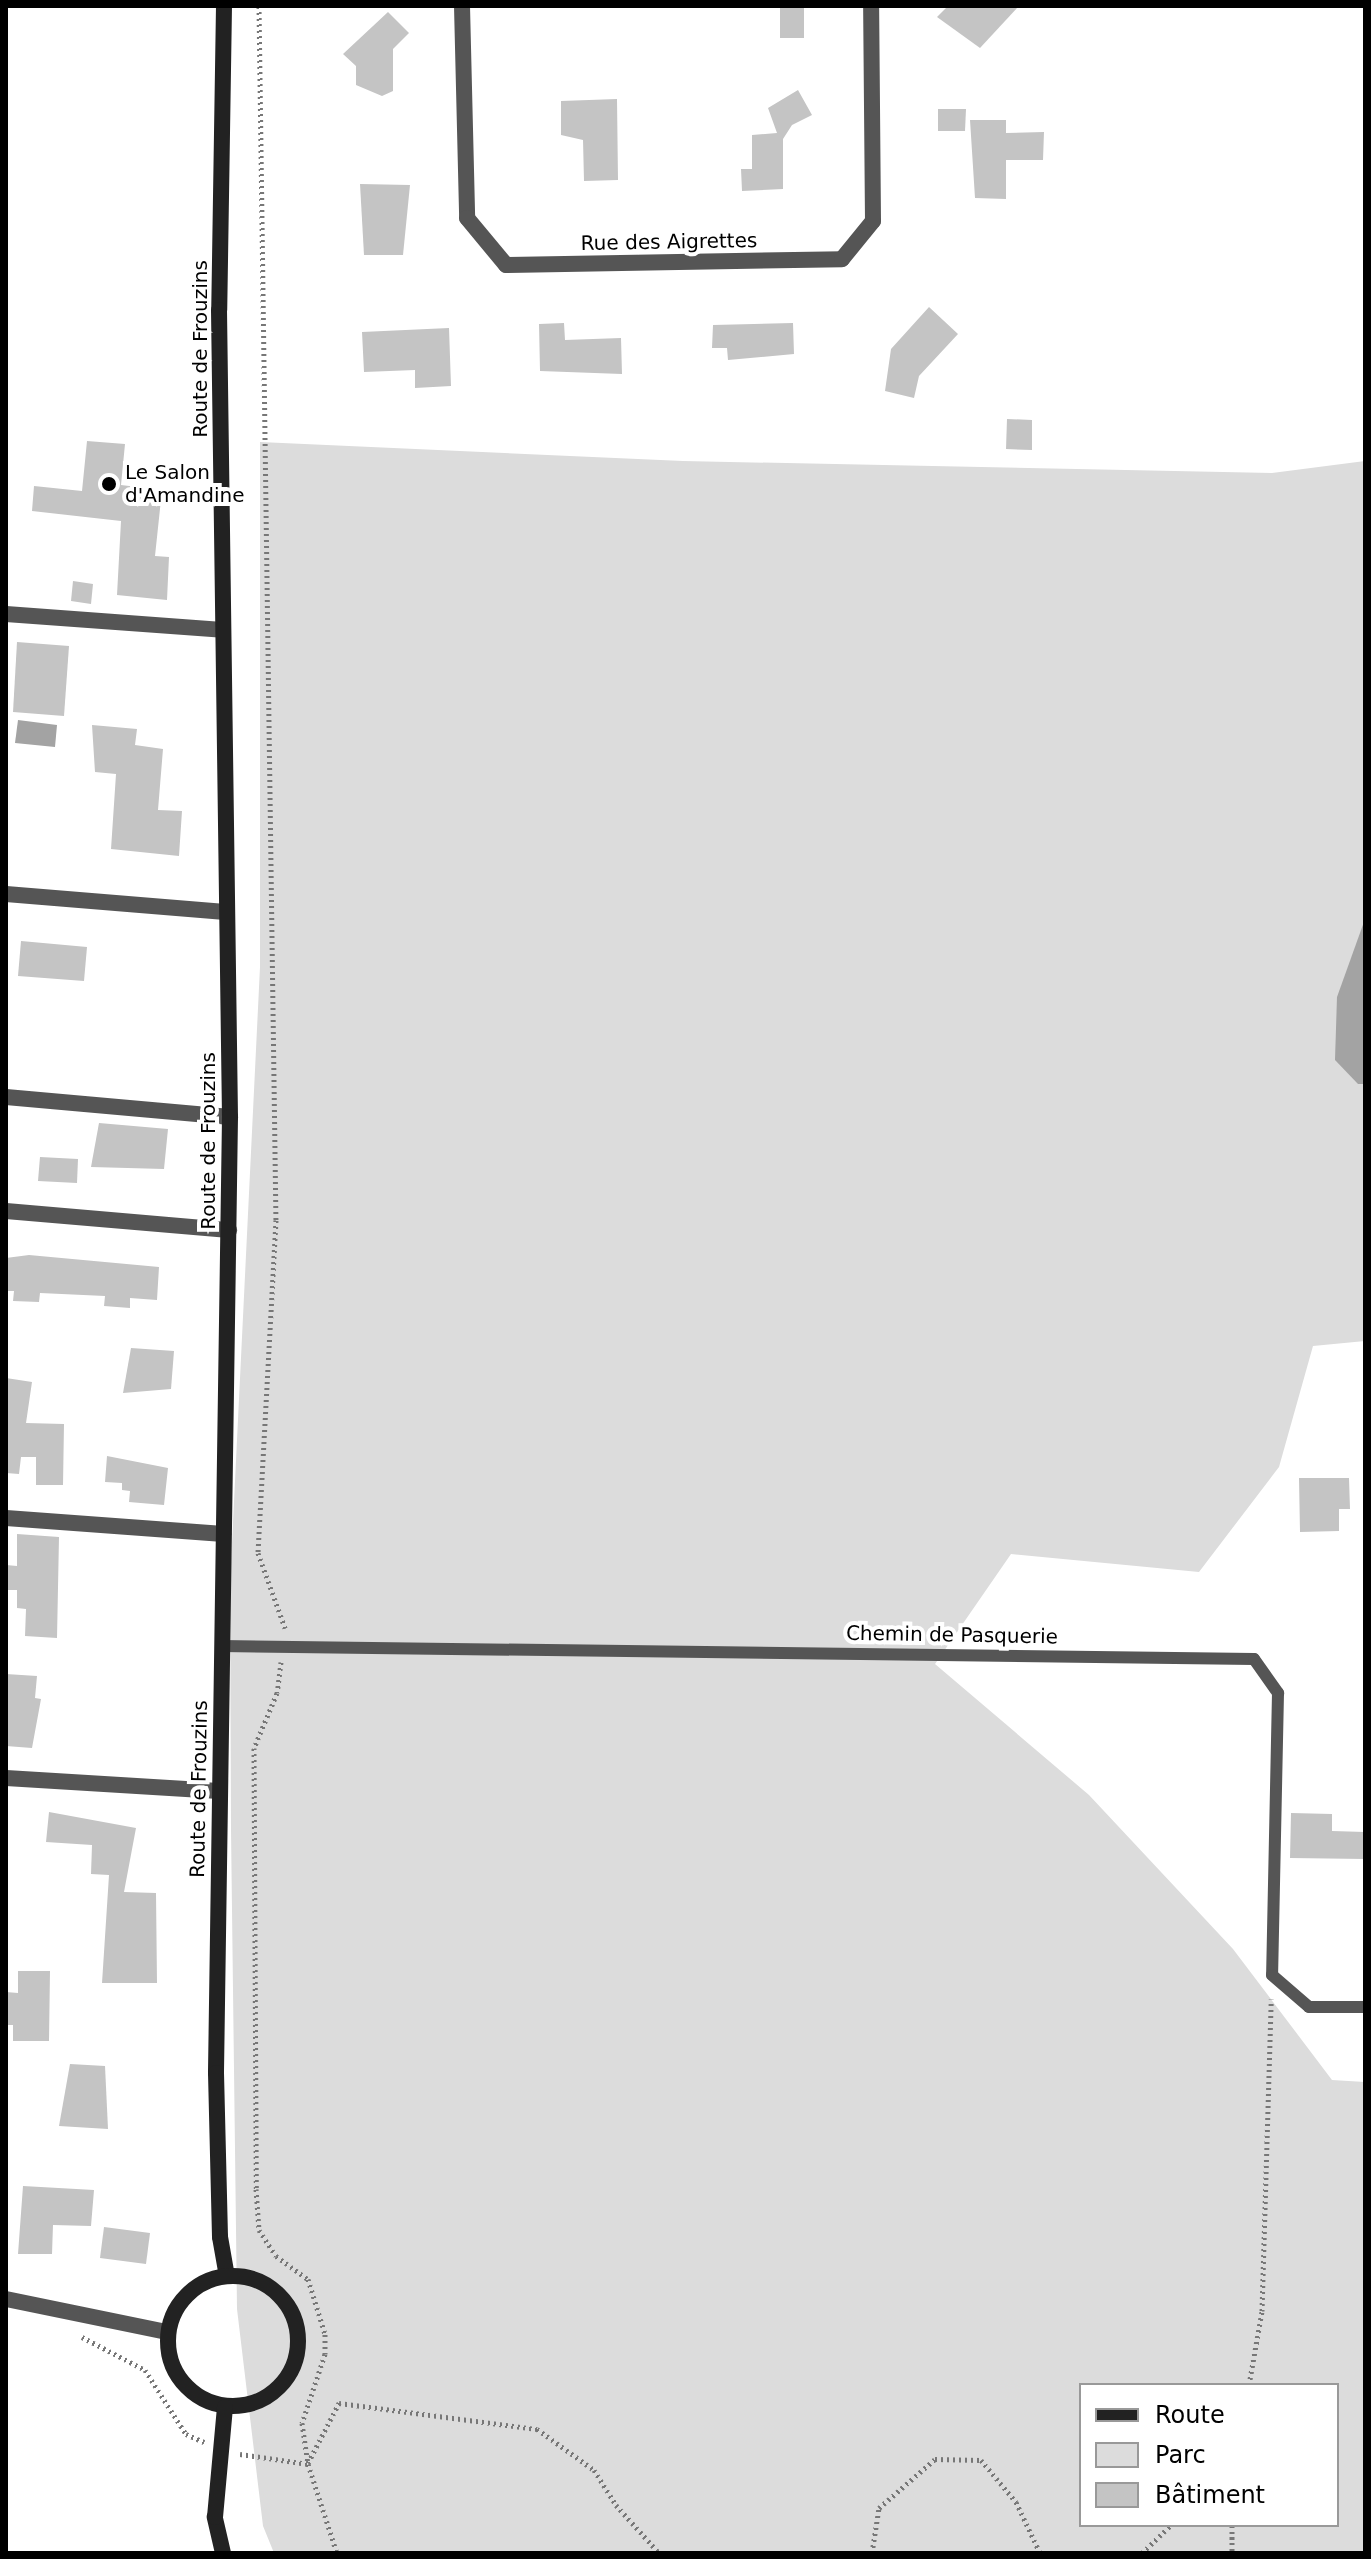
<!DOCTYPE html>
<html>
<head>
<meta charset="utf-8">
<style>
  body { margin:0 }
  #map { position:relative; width:1371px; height:2559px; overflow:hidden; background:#fff; font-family:"DejaVu Sans",sans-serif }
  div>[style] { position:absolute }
  .green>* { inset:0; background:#dcdcdc }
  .water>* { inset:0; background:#a3a3a3 }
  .building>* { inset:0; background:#c4c4c4 }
  .path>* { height:5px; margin-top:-2.5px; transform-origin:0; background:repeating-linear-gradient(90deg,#777 0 2px,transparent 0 6px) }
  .service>* { height:12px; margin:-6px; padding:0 6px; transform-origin:6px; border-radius:6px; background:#555 }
  .minor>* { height:16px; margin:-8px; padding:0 8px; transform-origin:8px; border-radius:8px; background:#555 }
  .secondary>* { height:16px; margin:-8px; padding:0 8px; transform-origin:8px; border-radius:8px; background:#222 }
  .secondary>.ring { margin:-8px; padding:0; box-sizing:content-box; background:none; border:16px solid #222; border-radius:50% }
  .dots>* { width:22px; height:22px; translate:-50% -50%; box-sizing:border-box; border:4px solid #fff; border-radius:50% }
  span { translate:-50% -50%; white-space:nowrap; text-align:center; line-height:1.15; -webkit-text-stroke:8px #fff; paint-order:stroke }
  .street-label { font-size:20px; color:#000 }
  .poi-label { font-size:20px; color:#000 }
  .left { translate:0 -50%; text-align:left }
  .frame { position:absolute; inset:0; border:8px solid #000; pointer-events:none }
  .legend { position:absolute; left:1079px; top:2383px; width:260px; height:144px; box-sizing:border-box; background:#fff; border:2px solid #999; margin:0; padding:10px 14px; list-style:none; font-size:24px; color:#000 }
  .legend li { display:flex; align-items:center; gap:16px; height:40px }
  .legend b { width:40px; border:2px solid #999 }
</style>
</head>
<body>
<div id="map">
  <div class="green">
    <i style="clip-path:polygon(evenodd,260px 442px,683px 461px,1272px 473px,1365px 461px,1365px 1341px,1313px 1346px,1279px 1467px,1199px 1572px,1011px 1554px,935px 1664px,1089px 1795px,1233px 1949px,1332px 2080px,1365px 2082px,1365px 2553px,274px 2553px,263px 2526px,237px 2309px,231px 1830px,230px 1584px,260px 967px,260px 442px,1081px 2385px,1337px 2385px,1337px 2525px,1081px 2525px,1081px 2385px)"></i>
  </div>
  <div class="water">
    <i style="clip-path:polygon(18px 720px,57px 725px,55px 747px,15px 743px)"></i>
    <i style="clip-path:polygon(1365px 919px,1365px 1084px,1358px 1084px,1335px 1060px,1337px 997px)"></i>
  </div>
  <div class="building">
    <i style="clip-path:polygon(780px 6px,804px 6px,804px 38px,780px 38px)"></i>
    <i style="clip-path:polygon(948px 6px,1019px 6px,980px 48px,937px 17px)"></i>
    <i style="clip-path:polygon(388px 12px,409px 33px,393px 49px,393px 91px,382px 96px,356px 85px,356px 66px,343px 54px)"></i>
    <i style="clip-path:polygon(798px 90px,812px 115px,792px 125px,783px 139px,783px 189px,742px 191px,741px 169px,752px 169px,752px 135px,777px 133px,768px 108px)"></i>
    <i style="clip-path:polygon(617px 99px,618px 180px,584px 181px,583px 140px,561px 135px,561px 101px)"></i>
    <i style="clip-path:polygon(938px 109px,966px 109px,965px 131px,938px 131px)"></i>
    <i style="clip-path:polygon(970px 120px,1006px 120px,1006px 133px,1044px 132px,1043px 160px,1006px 160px,1006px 199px,975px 198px)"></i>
    <i style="clip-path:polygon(360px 184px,410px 185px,403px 255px,364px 255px)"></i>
    <i style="clip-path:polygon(929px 307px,958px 334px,919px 376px,914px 398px,885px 391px,891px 349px)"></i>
    <i style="clip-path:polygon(564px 323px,565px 340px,621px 338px,622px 374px,540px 371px,539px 324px)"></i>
    <i style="clip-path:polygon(793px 323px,794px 354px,728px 360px,727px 348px,712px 348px,713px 325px)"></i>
    <i style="clip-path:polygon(449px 328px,451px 386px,415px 388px,415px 370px,364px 372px,362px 332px)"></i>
    <i style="clip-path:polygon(1007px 419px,1032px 420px,1032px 450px,1006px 449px)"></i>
    <i style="clip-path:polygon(87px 441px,125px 444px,121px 485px,162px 490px,155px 556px,169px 557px,167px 600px,117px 595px,121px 521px,32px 511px,34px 486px,82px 491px)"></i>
    <i style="clip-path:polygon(73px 581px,93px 584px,91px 604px,71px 601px)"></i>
    <i style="clip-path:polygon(17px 642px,69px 646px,64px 716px,13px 712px)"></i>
    <i style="clip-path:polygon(92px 725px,137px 729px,135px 745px,163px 749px,158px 810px,182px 811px,179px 856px,111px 849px,116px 774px,95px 772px)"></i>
    <i style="clip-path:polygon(21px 941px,87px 947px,84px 981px,18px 976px)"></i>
    <i style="clip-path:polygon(99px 1123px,168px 1129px,164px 1169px,91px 1167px)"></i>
    <i style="clip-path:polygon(40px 1157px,78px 1159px,77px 1183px,38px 1181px)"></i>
    <i style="clip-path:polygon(29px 1255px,159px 1267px,157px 1300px,130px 1298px,130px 1308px,104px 1306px,105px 1296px,40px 1293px,39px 1302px,13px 1301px,14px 1291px,6px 1291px,6px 1258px)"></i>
    <i style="clip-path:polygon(131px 1348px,174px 1351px,171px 1389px,123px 1393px)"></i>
    <i style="clip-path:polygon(6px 1378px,32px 1382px,26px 1423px,64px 1424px,63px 1485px,36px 1485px,36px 1457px,21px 1457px,19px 1474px,6px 1473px)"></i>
    <i style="clip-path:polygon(107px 1456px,168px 1468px,164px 1505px,129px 1502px,130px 1491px,122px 1490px,122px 1483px,105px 1482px)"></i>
    <i style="clip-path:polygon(1299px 1478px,1349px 1478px,1350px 1509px,1339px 1509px,1339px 1531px,1300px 1532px)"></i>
    <i style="clip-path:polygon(17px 1534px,59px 1537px,57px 1638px,25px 1636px,26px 1609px,17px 1608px,17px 1590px,6px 1590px,6px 1565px,17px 1566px)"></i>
    <i style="clip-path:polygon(6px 1674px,37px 1676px,35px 1698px,41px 1699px,32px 1748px,6px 1746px)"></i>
    <i style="clip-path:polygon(49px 1812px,136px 1828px,124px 1892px,156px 1893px,157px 1983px,102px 1983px,109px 1875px,91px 1874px,92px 1845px,46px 1842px)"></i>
    <i style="clip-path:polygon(1291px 1813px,1332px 1814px,1332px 1831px,1365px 1832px,1365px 1859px,1290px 1858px)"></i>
    <i style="clip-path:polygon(18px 1971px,50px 1971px,49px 2041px,13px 2041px,13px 2025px,6px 2025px,6px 1992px,18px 1993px)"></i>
    <i style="clip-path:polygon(70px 2064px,105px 2066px,108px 2129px,59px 2126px)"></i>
    <i style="clip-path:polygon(23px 2186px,94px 2190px,91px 2226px,53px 2225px,52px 2254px,18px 2254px)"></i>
    <i style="clip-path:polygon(104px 2227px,150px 2233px,146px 2264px,100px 2258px)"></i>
  </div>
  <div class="path">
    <i style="left:259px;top:6px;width:1214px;rotate:89.2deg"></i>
    <i style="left:276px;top:1220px;width:333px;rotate:93.1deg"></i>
    <i style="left:258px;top:1553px;width:80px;rotate:70.2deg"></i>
    <i style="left:281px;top:1662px;width:31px;rotate:97deg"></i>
    <i style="left:277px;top:1693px;width:60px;rotate:112.7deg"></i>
    <i style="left:254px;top:1748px;width:441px;rotate:89.7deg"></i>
    <i style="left:256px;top:2189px;width:41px;rotate:85.8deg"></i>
    <i style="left:259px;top:2230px;width:31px;rotate:57deg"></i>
    <i style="left:276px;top:2256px;width:39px;rotate:36deg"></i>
    <i style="left:308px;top:2279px;width:58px;rotate:72.8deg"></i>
    <i style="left:325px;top:2334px;width:20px;rotate:90deg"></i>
    <i style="left:325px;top:2354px;width:73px;rotate:108.4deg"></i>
    <i style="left:302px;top:2423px;width:41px;rotate:81.7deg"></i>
    <i style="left:82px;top:2337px;width:71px;rotate:27.6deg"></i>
    <i style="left:145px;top:2370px;width:76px;rotate:57.4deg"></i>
    <i style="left:186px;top:2434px;width:20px;rotate:24deg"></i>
    <i style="left:1249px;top:2385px;width:75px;rotate:-80deg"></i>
    <i style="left:1262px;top:2311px;width:312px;rotate:-88.3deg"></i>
    <i style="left:240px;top:2454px;width:69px;rotate:8.4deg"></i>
    <i style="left:308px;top:2464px;width:94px;rotate:72deg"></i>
    <i style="left:308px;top:2463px;width:68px;rotate:-62.7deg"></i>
    <i style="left:339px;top:2403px;width:200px;rotate:7.5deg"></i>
    <i style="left:537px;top:2429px;width:70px;rotate:35.7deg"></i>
    <i style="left:594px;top:2470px;width:41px;rotate:57.8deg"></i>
    <i style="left:616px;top:2505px;width:64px;rotate:48.1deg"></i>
    <i style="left:1232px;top:2525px;width:28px;rotate:90deg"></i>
    <i style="left:872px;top:2553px;width:46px;rotate:-81.2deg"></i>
    <i style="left:879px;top:2508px;width:74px;rotate:-41.2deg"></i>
    <i style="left:935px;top:2459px;width:46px;rotate:1.2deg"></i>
    <i style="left:981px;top:2460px;width:55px;rotate:50.2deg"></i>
    <i style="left:1016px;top:2502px;width:56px;rotate:64.8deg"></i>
    <i style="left:1142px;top:2553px;width:40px;rotate:-44deg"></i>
  </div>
  <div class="service">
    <i style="left:221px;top:1646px;width:1033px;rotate:0.72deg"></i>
    <i style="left:1254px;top:1659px;width:42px;rotate:54.8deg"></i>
    <i style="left:1278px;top:1693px;width:282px;rotate:91.2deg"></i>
    <i style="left:1272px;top:1975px;width:49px;rotate:40.9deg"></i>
    <i style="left:1309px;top:2007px;width:56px"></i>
  </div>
  <div class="minor">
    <i style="left:462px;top:6px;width:212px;rotate:88.6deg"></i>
    <i style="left:467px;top:218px;width:61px;rotate:50.3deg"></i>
    <i style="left:506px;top:265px;width:336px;rotate:-1deg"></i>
    <i style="left:842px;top:259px;width:49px;rotate:-50.8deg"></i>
    <i style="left:873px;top:221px;width:215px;rotate:-90.5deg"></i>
    <i style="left:6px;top:614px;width:217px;rotate:4.2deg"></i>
    <i style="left:6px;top:894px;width:220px;rotate:4.7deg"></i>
    <i style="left:6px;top:1097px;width:225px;rotate:5.1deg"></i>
    <i style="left:6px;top:1211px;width:224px;rotate:4.9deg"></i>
    <i style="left:6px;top:1518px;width:218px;rotate:4.2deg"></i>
    <i style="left:6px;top:1778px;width:213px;rotate:3.5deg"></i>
    <i style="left:6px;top:2299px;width:164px;rotate:11.6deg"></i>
  </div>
  <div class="secondary">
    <i style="left:224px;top:6px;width:304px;rotate:90.9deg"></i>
    <i style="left:219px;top:310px;width:807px;rotate:89.22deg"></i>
    <i style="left:230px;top:1117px;width:956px;rotate:90.84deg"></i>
    <i style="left:216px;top:2073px;width:164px;rotate:88.6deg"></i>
    <i style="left:220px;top:2237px;width:39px;rotate:80deg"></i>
    <i class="ring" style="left:168px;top:2276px;width:114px;height:114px"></i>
    <i style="left:223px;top:2553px;width:37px;rotate:-103deg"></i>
    <i style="left:215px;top:2517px;width:110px;rotate:-84.8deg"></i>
  </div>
  <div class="dots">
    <i style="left:109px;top:484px;background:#000"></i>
  </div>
  <div class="street-label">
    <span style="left:669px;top:242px;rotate:-1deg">Rue des Aigrettes</span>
    <span style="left:200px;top:349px;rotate:-90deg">Route de Frouzins</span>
    <span style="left:208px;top:1141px;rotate:-90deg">Route de Frouzins</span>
    <span style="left:952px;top:1635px;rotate:1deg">Chemin de Pasquerie</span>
    <span style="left:199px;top:1789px;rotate:-89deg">Route de Frouzins</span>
  </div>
  <div class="poi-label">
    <span class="left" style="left:125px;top:484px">Le Salon<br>d'Amandine</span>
  </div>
  <div class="frame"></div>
  <ul class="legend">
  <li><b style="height:10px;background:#222"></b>Route</li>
  <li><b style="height:22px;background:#dcdcdc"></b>Parc</li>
  <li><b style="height:22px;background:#c4c4c4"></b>Bâtiment</li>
  </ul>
</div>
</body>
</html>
